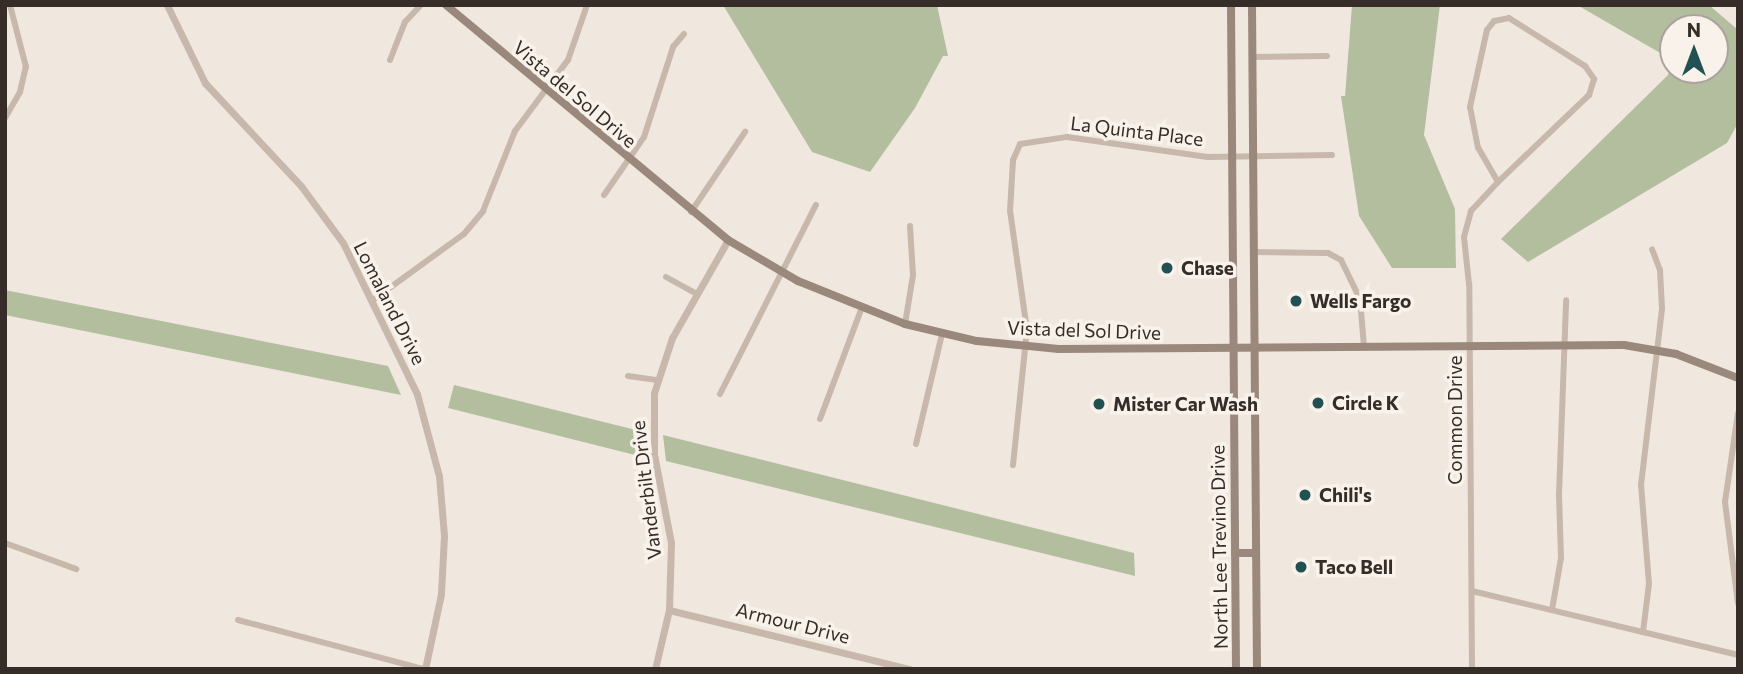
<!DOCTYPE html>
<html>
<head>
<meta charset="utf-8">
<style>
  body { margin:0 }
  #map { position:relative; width:1743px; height:674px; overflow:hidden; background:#f0e8de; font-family:Commissioner,sans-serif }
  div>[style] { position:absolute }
  .green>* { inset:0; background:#b3be9f }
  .minor>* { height:6px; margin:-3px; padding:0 3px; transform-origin:3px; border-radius:3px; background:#c7b8ab }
  .tertiary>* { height:7px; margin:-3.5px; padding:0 3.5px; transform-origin:3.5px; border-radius:3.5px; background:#c7b8ab }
  .secondary>* { height:8px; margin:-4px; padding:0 4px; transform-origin:4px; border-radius:4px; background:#9b887c }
  .dots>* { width:19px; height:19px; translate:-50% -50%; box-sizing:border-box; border:4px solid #f8f2ea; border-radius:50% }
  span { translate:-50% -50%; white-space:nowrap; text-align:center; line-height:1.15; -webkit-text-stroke:7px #f8f2ea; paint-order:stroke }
  .street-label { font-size:19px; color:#362d29 }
  .poi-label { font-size:19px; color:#362d29; font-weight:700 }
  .left { translate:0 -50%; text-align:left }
  .frame { position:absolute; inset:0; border:7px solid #362d29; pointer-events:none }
  .north { position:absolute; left:1659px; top:14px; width:70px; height:70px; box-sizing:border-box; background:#f8f2ea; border:2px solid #aaa39d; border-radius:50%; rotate:0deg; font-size:19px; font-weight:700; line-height:28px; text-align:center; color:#362d29 }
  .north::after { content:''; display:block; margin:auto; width:24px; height:32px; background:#235053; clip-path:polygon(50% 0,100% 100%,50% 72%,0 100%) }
</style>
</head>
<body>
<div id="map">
  <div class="green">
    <i style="clip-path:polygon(723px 5px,937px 5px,948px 56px,943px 56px,915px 108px,870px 172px,812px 152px)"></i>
    <i style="clip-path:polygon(1352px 5px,1440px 5px,1424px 135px,1455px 209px,1456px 268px,1392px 268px,1359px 216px,1341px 96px,1345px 96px)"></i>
    <i style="clip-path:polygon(evenodd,1577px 5px,1709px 5px,1738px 30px,1738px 123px,1727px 143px,1528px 262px,1501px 239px,1668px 75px,1671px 66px,1669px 58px,1577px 5px,1715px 28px,1715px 70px,1673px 70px,1673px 28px,1715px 28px)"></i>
    <i style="clip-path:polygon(5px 290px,388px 366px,401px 395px,5px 315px)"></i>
    <i style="clip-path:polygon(454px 385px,640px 431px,643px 457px,448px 408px)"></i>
    <i style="clip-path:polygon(663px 435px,1134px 553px,1135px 576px,666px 461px)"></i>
  </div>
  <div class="minor">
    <i style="left:1509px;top:18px;width:90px;rotate:32.3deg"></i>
    <i style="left:1585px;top:66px;width:16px;rotate:55deg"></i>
    <i style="left:1594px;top:79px;width:17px;rotate:107deg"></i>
    <i style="left:1589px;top:95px;width:126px;rotate:136.3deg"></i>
    <i style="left:1498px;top:182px;width:39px;rotate:-120deg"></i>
    <i style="left:1478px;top:148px;width:42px;rotate:-101deg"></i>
    <i style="left:1470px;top:107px;width:79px;rotate:-77.6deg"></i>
    <i style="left:1487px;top:30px;width:11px;rotate:-52deg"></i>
    <i style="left:1494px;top:21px;width:15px;rotate:-11deg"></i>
    <i style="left:1252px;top:57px;width:75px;rotate:-0.8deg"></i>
    <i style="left:390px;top:60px;width:41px;rotate:-68.5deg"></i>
    <i style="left:405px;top:22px;width:23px;rotate:-47deg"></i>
    <i style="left:5px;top:118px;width:30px;rotate:-60deg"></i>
    <i style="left:20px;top:92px;width:26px;rotate:-77deg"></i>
    <i style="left:26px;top:67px;width:64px;rotate:-104.5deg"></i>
    <i style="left:604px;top:195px;width:70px;rotate:-55.4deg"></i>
    <i style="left:644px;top:137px;width:95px;rotate:-72.1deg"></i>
    <i style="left:673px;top:47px;width:17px;rotate:-50deg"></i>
    <i style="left:691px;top:212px;width:97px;rotate:-56deg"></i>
    <i style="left:1254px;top:252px;width:74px;rotate:0.8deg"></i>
    <i style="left:1328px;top:253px;width:15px;rotate:28deg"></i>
    <i style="left:1341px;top:260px;width:43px;rotate:64deg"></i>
    <i style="left:1360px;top:299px;width:48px;rotate:85.2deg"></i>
    <i style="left:666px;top:277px;width:35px;rotate:29deg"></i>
    <i style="left:373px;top:300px;width:112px;rotate:-36deg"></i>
    <i style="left:464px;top:234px;width:30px;rotate:-50deg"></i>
    <i style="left:483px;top:211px;width:86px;rotate:-68.2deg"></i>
    <i style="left:515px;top:131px;width:89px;rotate:-53.3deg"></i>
    <i style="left:568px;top:60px;width:58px;rotate:-70.9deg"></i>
    <i style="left:905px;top:324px;width:50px;rotate:-80.7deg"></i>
    <i style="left:913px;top:275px;width:49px;rotate:-93.5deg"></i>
    <i style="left:628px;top:376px;width:28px;rotate:8deg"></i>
    <i style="left:720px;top:394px;width:212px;rotate:-63.1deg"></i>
    <i style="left:1738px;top:413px;width:90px;rotate:98.3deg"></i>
    <i style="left:1725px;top:502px;width:102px;rotate:82.7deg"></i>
    <i style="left:820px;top:419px;width:116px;rotate:-69.4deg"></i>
    <i style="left:916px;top:444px;width:113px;rotate:-76.7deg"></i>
    <i style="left:1013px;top:465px;width:136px;rotate:-84.1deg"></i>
    <i style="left:1027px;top:330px;width:120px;rotate:-98.1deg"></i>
    <i style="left:1010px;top:211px;width:51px;rotate:-86.6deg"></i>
    <i style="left:1013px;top:160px;width:17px;rotate:-66deg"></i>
    <i style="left:1020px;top:144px;width:48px;rotate:-8.5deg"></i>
    <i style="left:1067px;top:137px;width:142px;rotate:8.1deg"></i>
    <i style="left:1208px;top:157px;width:124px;rotate:-0.9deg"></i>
    <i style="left:5px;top:543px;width:76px;rotate:20.1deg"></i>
    <i style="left:1472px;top:591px;width:274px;rotate:13.5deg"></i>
    <i style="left:1552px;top:610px;width:53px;rotate:-80.2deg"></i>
    <i style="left:1561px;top:558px;width:63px;rotate:-91.8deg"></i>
    <i style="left:1559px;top:495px;width:195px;rotate:-87.9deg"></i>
    <i style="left:238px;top:620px;width:192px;rotate:14.8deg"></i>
    <i style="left:1643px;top:632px;width:48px;rotate:-82.9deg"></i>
    <i style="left:1649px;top:584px;width:99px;rotate:-94.6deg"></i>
    <i style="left:1641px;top:485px;width:178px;rotate:-83.2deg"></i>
    <i style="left:1662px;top:308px;width:38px;rotate:-93deg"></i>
    <i style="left:1660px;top:270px;width:22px;rotate:-111deg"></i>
    <i style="left:1472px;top:669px;width:385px;rotate:-90.4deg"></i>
    <i style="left:1469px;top:284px;width:47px;rotate:-96.1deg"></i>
    <i style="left:1464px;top:237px;width:27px;rotate:-75deg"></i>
    <i style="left:1471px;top:211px;width:40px;rotate:-47deg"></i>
  </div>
  <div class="tertiary">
    <i style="left:167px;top:5px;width:87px;rotate:64deg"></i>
    <i style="left:205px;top:83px;width:141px;rotate:47deg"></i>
    <i style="left:301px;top:186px;width:71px;rotate:53.6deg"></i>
    <i style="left:343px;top:243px;width:168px;rotate:63.9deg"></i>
    <i style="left:417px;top:394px;width:85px;rotate:75deg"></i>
    <i style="left:439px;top:476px;width:60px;rotate:85.2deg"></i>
    <i style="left:444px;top:536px;width:58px;rotate:93deg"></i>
    <i style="left:441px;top:594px;width:77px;rotate:102deg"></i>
    <i style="left:669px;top:610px;width:248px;rotate:13.8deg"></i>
    <i style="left:655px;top:669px;width:61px;rotate:-76.7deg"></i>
    <i style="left:669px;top:610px;width:67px;rotate:-88.3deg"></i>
    <i style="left:671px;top:543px;width:91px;rotate:-100.8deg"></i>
    <i style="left:654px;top:454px;width:61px;rotate:-90deg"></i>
    <i style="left:654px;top:393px;width:58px;rotate:-71.9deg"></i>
    <i style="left:672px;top:338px;width:113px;rotate:-60.3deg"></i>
  </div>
  <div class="secondary">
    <i style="left:446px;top:5px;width:367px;rotate:39.8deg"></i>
    <i style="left:728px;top:240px;width:81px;rotate:30.4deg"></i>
    <i style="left:798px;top:281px;width:115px;rotate:21.9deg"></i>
    <i style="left:905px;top:324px;width:74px;rotate:13.3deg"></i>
    <i style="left:977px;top:341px;width:82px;rotate:5.6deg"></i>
    <i style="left:1059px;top:349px;width:565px;rotate:-0.41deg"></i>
    <i style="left:1624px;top:345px;width:53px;rotate:9.8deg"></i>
    <i style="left:1676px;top:354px;width:66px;rotate:21.2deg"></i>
    <i style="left:1231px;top:5px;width:664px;rotate:89.57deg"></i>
    <i style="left:1252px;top:5px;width:664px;rotate:89.57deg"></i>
    <i style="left:1235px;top:553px;width:21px"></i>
  </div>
  <div class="dots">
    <i style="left:1167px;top:268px;background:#235053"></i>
    <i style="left:1296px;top:301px;background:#235053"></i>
    <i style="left:1318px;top:403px;background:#235053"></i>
    <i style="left:1099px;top:404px;background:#235053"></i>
    <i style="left:1305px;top:495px;background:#235053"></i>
    <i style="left:1301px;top:567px;background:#235053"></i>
  </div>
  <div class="street-label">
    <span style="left:575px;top:94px;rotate:40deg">Vista del Sol Drive</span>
    <span style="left:1137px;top:131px;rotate:7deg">La Quinta Place</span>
    <span style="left:390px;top:303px;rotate:63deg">Lomaland Drive</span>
    <span style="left:1084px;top:330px;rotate:2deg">Vista del Sol Drive</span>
    <span style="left:1455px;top:420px;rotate:-90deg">Common Drive</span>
    <span style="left:646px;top:490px;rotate:-97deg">Vanderbilt Drive</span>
    <span style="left:1219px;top:547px;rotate:-91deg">North Lee Trevino Drive</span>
    <span style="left:793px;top:623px;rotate:14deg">Armour Drive</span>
  </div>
  <div class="poi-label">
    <span class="left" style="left:1181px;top:268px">Chase</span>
    <span class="left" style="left:1310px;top:301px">Wells Fargo</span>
    <span class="left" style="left:1332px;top:403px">Circle K</span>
    <span class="left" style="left:1113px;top:404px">Mister Car Wash</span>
    <span class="left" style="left:1319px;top:495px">Chili's</span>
    <span class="left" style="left:1315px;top:567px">Taco Bell</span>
  </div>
  <div class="frame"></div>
  <div class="north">N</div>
</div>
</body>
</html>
